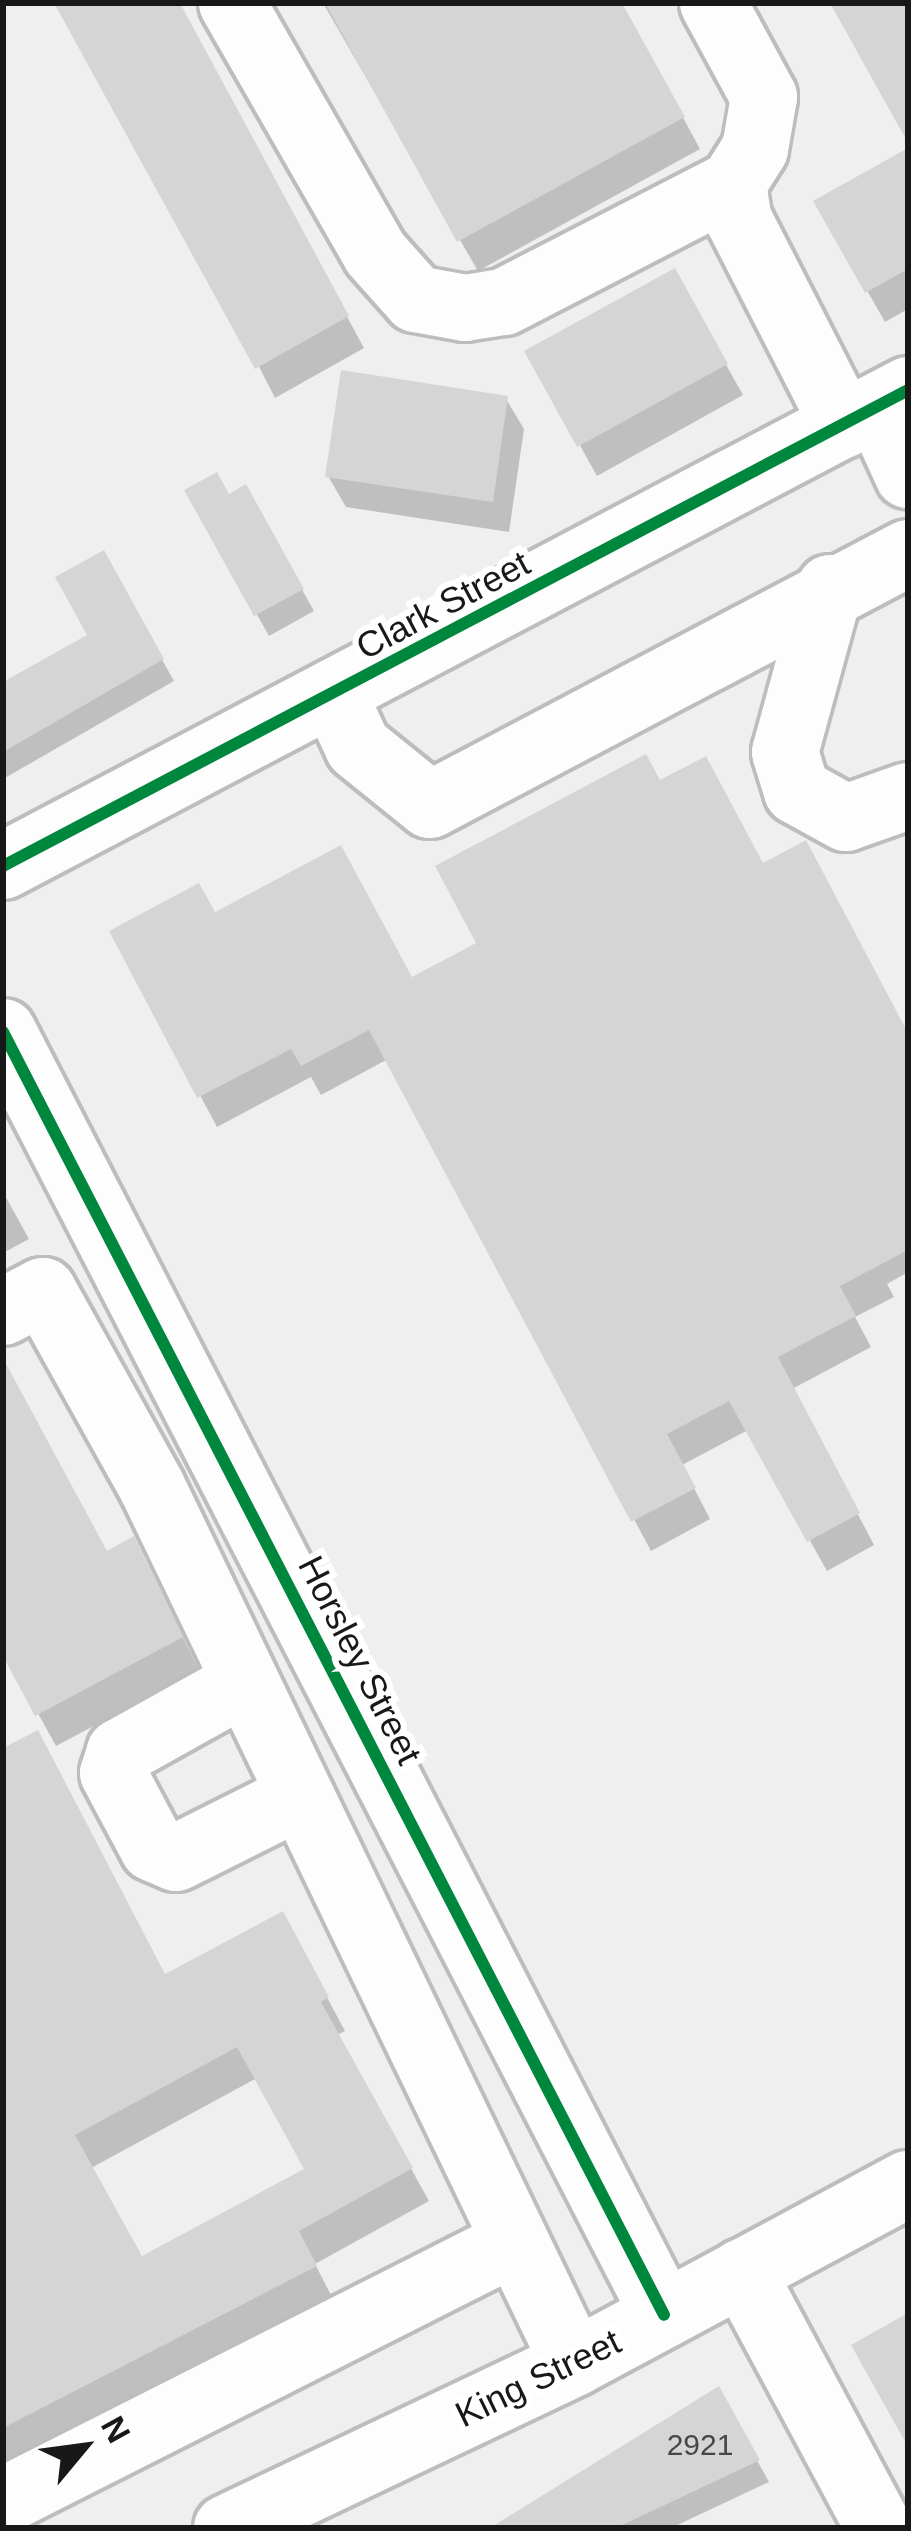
<!DOCTYPE html>
<html>
<head>
<meta charset="utf-8">
<style>
  body { margin:0 }
  #map { position:relative; width:911px; height:2531px; overflow:hidden; background:#f0eff0; font-family:Helvetica,sans-serif }
  div>[style] { position:absolute }
  .shadow>* { inset:0; background:#0003 }
  .building>* { inset:0; background:#d6d5d6 }
  .roads { filter:drop-shadow(3px 0 #bdbdbd) drop-shadow(-3px 0 #bdbdbd) drop-shadow(0 3px #bdbdbd) drop-shadow(0 -3px #bdbdbd) }
  .minor>* { height:66px; margin:-33px; padding:0 33px; transform-origin:33px; border-radius:33px; background:#fdfdfd }
  .cycleway>* { height:12px; margin:-6px; padding:0 6px; transform-origin:6px; border-radius:6px; background:#00873e }
  span { translate:-50% -50%; white-space:nowrap; text-align:center; line-height:1.15; -webkit-text-stroke:12px #fff; paint-order:stroke }
  .number-label { font-size:30px; color:#484748 }
  .number-label span { -webkit-text-stroke-width:0 }
  .street-label { font-size:36px; color:#191819 }
  .frame { position:absolute; inset:0; border:6px solid #191819; pointer-events:none }
  .north { position:absolute; left:24px; top:2387px; width:120px; height:120px; -webkit-text-stroke:9px #fff; paint-order:stroke; rotate:61deg; font-size:33px; font-weight:700; line-height:48px; text-align:center; color:#191819 }
  .north::after { content:''; display:block; margin:auto; width:42px; height:54px; background:#191819; clip-path:polygon(50% 0,100% 100%,50% 72%,0 100%) }
</style>
</head>
<body>
<div id="map">
  <div class="shadow">
    <i style="clip-path:polygon(74px 3px,177px 3px,364px 348px,275px 398px)"></i>
    <i style="clip-path:polygon(323px 3px,621px 3px,700px 149px,478px 271px)"></i>
    <i style="clip-path:polygon(908px 152px,908px 309px,885px 322px,817px 203px)"></i>
    <i style="clip-path:polygon(674px 272px,743px 395px,597px 476px,528px 352px)"></i>
    <i style="clip-path:polygon(506px 399px,524px 429px,509px 532px,346px 507px,328px 476px)"></i>
    <i style="clip-path:polygon(245px 488px,314px 611px,269px 636px,188px 491px,228px 497px)"></i>
    <i style="clip-path:polygon(103px 554px,174px 681px,3px 779px,3px 685px,91px 636px)"></i>
    <i style="clip-path:polygon(660px 784px,763px 866px,908px 1037px,908px 1272px,887px 1284px,894px 1297px,855px 1317px,871px 1347px,792px 1389px,874px 1545px,827px 1571px,748px 1430px,682px 1465px,710px 1519px,651px 1551px,388px 1059px,321px 1095px,311px 1077px,217px 1127px,113px 932px,215px 916px,411px 980px,480px 944px)"></i>
    <i style="clip-path:polygon(3px 1192px,29px 1239px,3px 1253px)"></i>
    <i style="clip-path:polygon(3px 1393px,107px 1554px,151px 1572px,199px 1670px,56px 1746px,3px 1650px)"></i>
    <i style="clip-path:polygon(evenodd,3px 1752px,166px 1978px,300px 1947px,345px 2031px,337px 2035px,429px 2201px,315px 2264px,333px 2299px,3px 2470px,3px 1752px,257px 2078px,308px 2170px,142px 2259px,91px 2168px,257px 2078px)"></i>
    <i style="clip-path:polygon(718px 2390px,769px 2482px,671px 2528px,495px 2528px)"></i>
  </div>
  <div class="building">
    <i style="clip-path:polygon(54px 3px,180px 3px,349px 316px,255px 369px)"></i>
    <i style="clip-path:polygon(325px 3px,622px 3px,685px 117px,457px 242px)"></i>
    <i style="clip-path:polygon(830px 3px,908px 3px,908px 143px)"></i>
    <i style="clip-path:polygon(908px 148px,908px 269px,865px 293px,813px 201px)"></i>
    <i style="clip-path:polygon(675px 268px,728px 364px,577px 447px,524px 351px)"></i>
    <i style="clip-path:polygon(341px 370px,508px 396px,493px 502px,325px 477px)"></i>
    <i style="clip-path:polygon(217px 472px,229px 494px,246px 484px,304px 589px,254px 616px,184px 490px)"></i>
    <i style="clip-path:polygon(104px 550px,164px 659px,3px 752px,3px 682px,87px 635px,55px 577px)"></i>
    <i style="clip-path:polygon(646px 754px,660px 780px,706px 756px,763px 863px,806px 840px,908px 1033px,908px 1250px,840px 1286px,856px 1316px,778px 1357px,860px 1513px,807px 1542px,729px 1401px,667px 1434px,696px 1488px,631px 1522px,369px 1030px,301px 1066px,291px 1049px,197px 1098px,109px 931px,199px 883px,215px 912px,341px 845px,412px 977px,476px 943px,435px 866px)"></i>
    <i style="clip-path:polygon(3px 1358px,107px 1551px,134px 1536px,183px 1637px,35px 1716px,3px 1656px)"></i>
    <i style="clip-path:polygon(evenodd,38px 1730px,165px 1974px,283px 1911px,329px 1997px,321px 2002px,413px 2168px,299px 2231px,317px 2266px,3px 2428px,3px 1748px,38px 1730px,237px 2047px,304px 2169px,142px 2256px,75px 2135px,237px 2047px)"></i>
    <i style="clip-path:polygon(908px 2313px,908px 2447px,851px 2345px)"></i>
    <i style="clip-path:polygon(719px 2386px,760px 2460px,616px 2528px,490px 2528px)"></i>
  </div>
  <div class="roads">
    <div class="minor">
      <i style="left:232px;top:3px;width:288px;rotate:60.2deg"></i>
      <i style="left:375px;top:253px;width:62px;rotate:48.3deg"></i>
      <i style="left:416px;top:299px;width:50px;rotate:10.4deg"></i>
      <i style="left:465px;top:308px;width:39px;rotate:-9deg"></i>
      <i style="left:504px;top:302px;width:258px;rotate:-27.3deg"></i>
      <i style="left:713px;top:3px;width:107px;rotate:61.5deg"></i>
      <i style="left:764px;top:97px;width:53px;rotate:99.8deg"></i>
      <i style="left:755px;top:149px;width:41px;rotate:122.2deg"></i>
      <i style="left:733px;top:184px;width:36px;rotate:81deg"></i>
      <i style="left:739px;top:220px;width:230px;rotate:62.9deg"></i>
      <i style="left:877px;top:407px;width:75px;rotate:65.5deg"></i>
      <i style="left:830px;top:588px;width:170px;rotate:105.3deg"></i>
      <i style="left:785px;top:752px;width:41px;rotate:72.9deg"></i>
      <i style="left:797px;top:791px;width:56px;rotate:28.9deg"></i>
      <i style="left:846px;top:818px;width:66px;rotate:-19.5deg"></i>
      <i style="left:334px;top:695px;width:57px;rotate:65.2deg"></i>
      <i style="left:358px;top:747px;width:92px;rotate:38.9deg"></i>
      <i style="left:430px;top:805px;width:540px;rotate:-27.8deg"></i>
      <i style="left:3px;top:866px;width:1023px;rotate:-27.74deg"></i>
      <i style="left:3px;top:1032px;width:1443px;rotate:62.74deg"></i>
      <i style="left:3px;top:1312px;width:45px;rotate:-27.7deg"></i>
      <i style="left:43px;top:1291px;width:224px;rotate:60.9deg"></i>
      <i style="left:152px;top:1487px;width:972px;rotate:64.28deg"></i>
      <i style="left:242px;top:1684px;width:140px;rotate:150.9deg"></i>
      <i style="left:120px;top:1752px;width:22px;rotate:108deg"></i>
      <i style="left:113px;top:1773px;width:85px;rotate:61.9deg"></i>
      <i style="left:153px;top:1848px;width:25px;rotate:23deg"></i>
      <i style="left:176px;top:1858px;width:136px;rotate:-26.6deg"></i>
      <i style="left:742px;top:2272px;width:290px;rotate:61.8deg"></i>
      <i style="left:3px;top:2501px;width:574px;rotate:-26.83deg"></i>
      <i style="left:227px;top:2528px;width:384px;rotate:-25.4deg"></i>
      <i style="left:574px;top:2363px;width:379px;rotate:-28.2deg"></i>
    </div>
  </div>
  <div class="cycleway">
    <i style="left:3px;top:866px;width:1023px;rotate:-27.74deg"></i>
    <i style="left:3px;top:1032px;width:1443px;rotate:62.74deg"></i>
  </div>
  <div class="number-label">
    <span style="left:700px;top:2445px">2921</span>
  </div>
  <div class="street-label">
    <span style="left:443px;top:605px;rotate:-28deg">Clark Street</span>
    <span style="left:360px;top:1660px;rotate:63deg">Horsley Street</span>
    <span style="left:538px;top:2378px;rotate:-26deg">King Street</span>
  </div>
  <div class="frame"></div>
  <div class="north">N</div>
</div>
</body>
</html>
